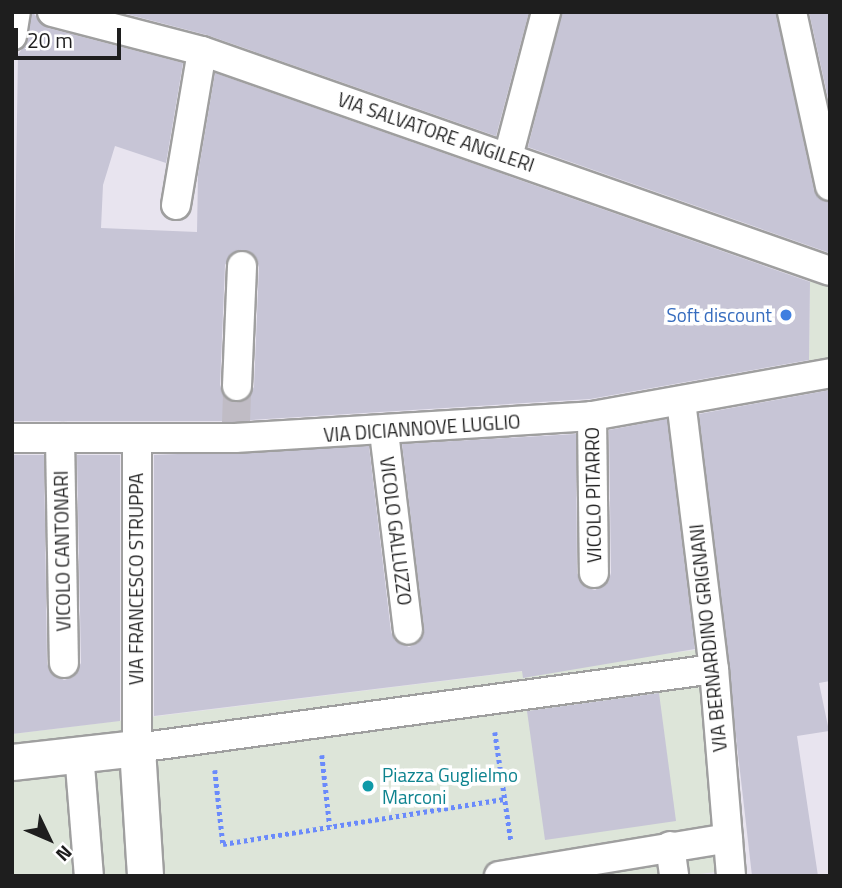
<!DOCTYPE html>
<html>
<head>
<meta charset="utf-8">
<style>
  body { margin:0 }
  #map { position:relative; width:842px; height:888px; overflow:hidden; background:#e8e4ef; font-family:"Titillium Web",sans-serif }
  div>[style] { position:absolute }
  .plaza>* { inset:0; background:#dde5d9 }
  .building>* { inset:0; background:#c7c5d6 }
  .minor-tunnel>* { height:28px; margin-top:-14px; transform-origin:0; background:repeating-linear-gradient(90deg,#c0bcc5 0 28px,transparent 0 42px) }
  .path>* { height:4.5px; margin-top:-2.25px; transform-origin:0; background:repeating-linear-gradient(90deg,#6a8afb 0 3.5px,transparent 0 7px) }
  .roads { filter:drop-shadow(2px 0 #9f9f9f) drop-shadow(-2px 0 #9f9f9f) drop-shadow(0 2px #9f9f9f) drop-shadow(0 -2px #9f9f9f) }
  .minor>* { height:28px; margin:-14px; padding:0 14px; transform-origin:14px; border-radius:14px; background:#fff }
  .tertiary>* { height:35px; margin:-17.5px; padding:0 17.5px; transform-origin:17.5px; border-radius:17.5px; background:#fff }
  .dots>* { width:19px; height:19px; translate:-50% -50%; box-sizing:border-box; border:4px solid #fff; border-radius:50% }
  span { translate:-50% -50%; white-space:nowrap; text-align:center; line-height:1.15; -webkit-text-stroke:7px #fff; paint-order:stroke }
  .street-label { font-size:19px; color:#1e1e1e }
  .shop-label { font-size:19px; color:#366cbe }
  .right { translate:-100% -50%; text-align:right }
  .culture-label { font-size:19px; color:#0d838f }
  .left { translate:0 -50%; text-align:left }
  .frame { position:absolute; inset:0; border:14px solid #1e1e1e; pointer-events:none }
  .north { position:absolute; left:14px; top:804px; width:70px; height:70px; -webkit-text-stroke:5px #fff; paint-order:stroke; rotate:134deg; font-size:19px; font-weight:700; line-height:28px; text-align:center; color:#1e1e1e }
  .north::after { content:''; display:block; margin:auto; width:24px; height:32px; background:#1e1e1e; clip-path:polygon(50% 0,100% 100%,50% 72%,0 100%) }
  .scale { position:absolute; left:14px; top:28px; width:107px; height:32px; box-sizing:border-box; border:4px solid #1e1e1e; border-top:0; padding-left:9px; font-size:21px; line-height:24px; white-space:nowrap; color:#1e1e1e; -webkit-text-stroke:5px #fff; paint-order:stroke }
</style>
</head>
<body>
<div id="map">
  <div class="plaza">
    <i style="clip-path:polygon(830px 256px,830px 375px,809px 367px,810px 281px,815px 268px)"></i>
    <i style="clip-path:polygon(711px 648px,731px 870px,684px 876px,12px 876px,12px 734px)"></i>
  </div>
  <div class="building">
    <i style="clip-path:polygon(evenodd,32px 12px,48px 28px,183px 63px,166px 163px,115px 146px,103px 185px,101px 228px,197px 232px,198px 174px,215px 73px,810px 282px,809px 360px,590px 399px,234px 421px,12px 421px,18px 55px,28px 39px,32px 12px,243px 250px,256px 258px,259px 267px,254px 387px,245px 400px,236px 402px,223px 394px,220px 385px,225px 265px,234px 252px,243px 250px)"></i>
    <i style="clip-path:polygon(119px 12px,529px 12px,496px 136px,207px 35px)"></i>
    <i style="clip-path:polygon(562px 12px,776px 12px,814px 190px,830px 202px,830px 253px,528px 147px)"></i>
    <i style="clip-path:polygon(809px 12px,830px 12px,830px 107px)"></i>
    <i style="clip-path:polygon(830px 390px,830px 681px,819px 683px,829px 731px,797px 736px,818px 876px,752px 876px,699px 414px)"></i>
    <i style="clip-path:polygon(667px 419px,695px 649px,523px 678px,522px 671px,154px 716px,154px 455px,369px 446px,391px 632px,395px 640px,409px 647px,418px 643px,424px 628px,402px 444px,576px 434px,577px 573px,585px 587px,595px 590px,608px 582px,611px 573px,609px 430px)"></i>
    <i style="clip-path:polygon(12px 455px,44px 455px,47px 663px,50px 672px,64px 680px,73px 677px,81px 663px,77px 455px,120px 455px,120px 721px,12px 734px)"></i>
    <i style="clip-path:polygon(659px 693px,676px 821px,545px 840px,527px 711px)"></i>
  </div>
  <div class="minor-tunnel">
    <i style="left:236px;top:423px;width:37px;rotate:-88deg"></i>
  </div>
  <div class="path">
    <i style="left:495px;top:732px;width:110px;rotate:81.6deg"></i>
    <i style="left:322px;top:755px;width:72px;rotate:83.7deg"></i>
    <i style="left:215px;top:770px;width:74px;rotate:83.8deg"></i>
    <i style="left:223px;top:844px;width:286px;rotate:-9.1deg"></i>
  </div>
  <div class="roads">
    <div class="minor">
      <i style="left:52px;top:12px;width:155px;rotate:14.6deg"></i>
      <i style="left:202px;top:51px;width:665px;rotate:19.31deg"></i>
      <i style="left:792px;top:12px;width:178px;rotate:77.7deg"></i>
      <i style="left:12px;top:36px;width:24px;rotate:-81deg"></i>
      <i style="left:508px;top:157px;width:150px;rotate:-75.3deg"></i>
      <i style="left:176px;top:205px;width:156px;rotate:-80.4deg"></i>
      <i style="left:237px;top:386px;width:120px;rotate:-87.6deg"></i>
      <i style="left:681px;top:401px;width:270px;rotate:83deg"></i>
      <i style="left:714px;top:669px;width:208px;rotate:85.3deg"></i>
      <i style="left:592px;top:416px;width:157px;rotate:89.3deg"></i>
      <i style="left:384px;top:432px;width:199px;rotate:83.1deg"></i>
      <i style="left:12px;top:438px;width:223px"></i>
      <i style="left:235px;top:438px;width:358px;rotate:-3.5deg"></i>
      <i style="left:592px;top:416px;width:242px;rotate:-10.2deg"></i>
      <i style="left:60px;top:438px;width:225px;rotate:89deg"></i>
      <i style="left:137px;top:440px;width:308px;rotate:90deg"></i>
      <i style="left:137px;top:748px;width:582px;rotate:-7.8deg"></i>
      <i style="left:79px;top:753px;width:123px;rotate:85.4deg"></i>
      <i style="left:670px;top:846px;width:30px;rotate:82deg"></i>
      <i style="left:499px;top:876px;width:232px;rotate:-9.4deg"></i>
    </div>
    <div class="tertiary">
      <i style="left:12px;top:762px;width:126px;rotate:-6.4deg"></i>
      <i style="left:137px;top:748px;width:128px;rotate:86.4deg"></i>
    </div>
  </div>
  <div class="dots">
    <i style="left:786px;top:315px;background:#3f7fe0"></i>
    <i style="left:368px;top:786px;background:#0f9aa8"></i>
  </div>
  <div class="street-label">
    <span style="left:436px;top:132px;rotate:19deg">VIA SALVATORE ANGILERI</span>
    <span style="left:422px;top:428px;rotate:-4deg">VIA DICIANNOVE LUGLIO</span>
    <span style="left:593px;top:495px;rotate:-91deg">VICOLO PITARRO</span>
    <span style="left:396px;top:531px;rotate:83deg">VICOLO GALLUZZO</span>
    <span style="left:62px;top:551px;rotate:-91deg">VICOLO CANTONARI</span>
    <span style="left:136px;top:579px;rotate:-90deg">VIA FRANCESCO STRUPPA</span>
    <span style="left:708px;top:638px;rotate:-96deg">VIA BERNARDINO GRIGNANI</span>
  </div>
  <div class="shop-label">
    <span class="right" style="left:772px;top:315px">Soft discount</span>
  </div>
  <div class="culture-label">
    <span class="left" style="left:382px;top:786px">Piazza Guglielmo<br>Marconi</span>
  </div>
  <div class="frame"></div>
  <div class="north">N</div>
  <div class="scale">20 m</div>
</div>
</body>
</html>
